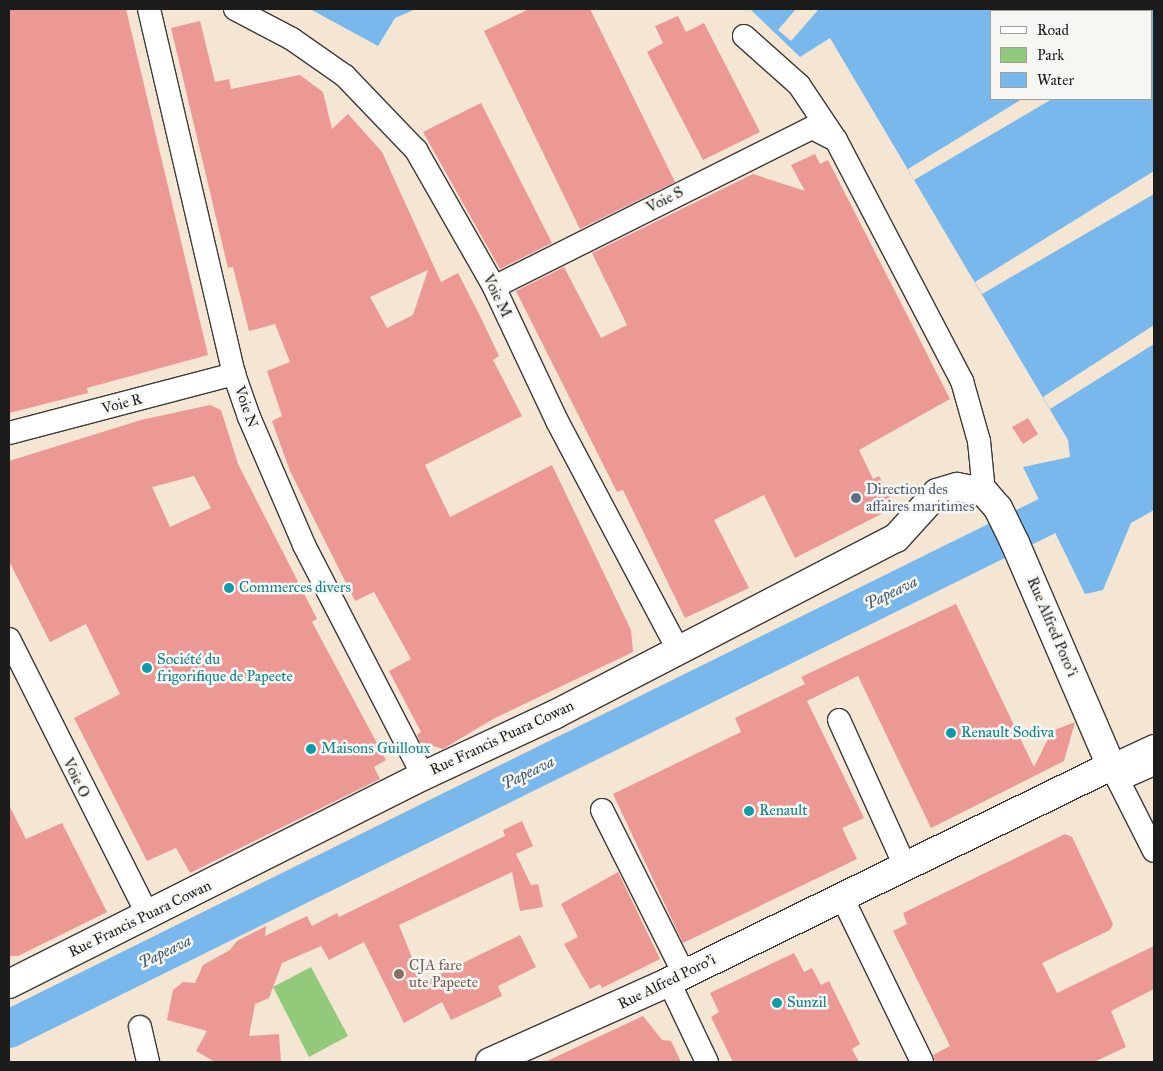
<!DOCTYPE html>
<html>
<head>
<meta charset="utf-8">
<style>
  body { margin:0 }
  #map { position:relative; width:1163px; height:1071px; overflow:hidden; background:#f4e6d2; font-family:"IM FELL Great Primer",serif }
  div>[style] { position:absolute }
  .green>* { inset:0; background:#93c97b }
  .water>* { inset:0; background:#79b8ed }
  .pier>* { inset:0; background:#f4e6d2 }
  .river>* { height:38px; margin:-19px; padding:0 19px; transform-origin:19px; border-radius:19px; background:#79b8ed }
  .building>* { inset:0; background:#ec9995 }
  .roads { filter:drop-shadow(1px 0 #3c3a37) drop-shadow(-1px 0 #3c3a37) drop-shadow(0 1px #3c3a37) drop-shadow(0 -1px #3c3a37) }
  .minor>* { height:22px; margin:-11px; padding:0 11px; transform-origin:11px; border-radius:11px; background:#fff }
  .major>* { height:28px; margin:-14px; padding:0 14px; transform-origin:14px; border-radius:14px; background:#fff }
  .dots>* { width:14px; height:14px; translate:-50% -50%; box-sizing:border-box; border:2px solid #f6f6f2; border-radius:50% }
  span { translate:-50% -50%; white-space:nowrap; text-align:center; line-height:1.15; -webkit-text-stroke:5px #f6f6f2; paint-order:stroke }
  .street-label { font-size:15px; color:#1c1c1c }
  .service-label { font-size:15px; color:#4e5e75 }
  .left { translate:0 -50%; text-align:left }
  .culture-label { font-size:15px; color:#0d838f }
  .education-label { font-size:15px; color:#785e54 }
  .water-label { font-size:16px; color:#415a70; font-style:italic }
  .frame { position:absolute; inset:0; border:10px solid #1c1c1c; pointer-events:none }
  .legend { position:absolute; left:990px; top:10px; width:162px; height:90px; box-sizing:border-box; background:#f6f6f2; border:1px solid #9f9f9c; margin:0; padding:6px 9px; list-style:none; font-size:15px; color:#1c1c1c }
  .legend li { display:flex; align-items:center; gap:10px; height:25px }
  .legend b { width:25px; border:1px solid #9f9f9c }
</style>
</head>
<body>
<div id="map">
  <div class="green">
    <i style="clip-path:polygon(311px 967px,348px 1036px,309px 1057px,273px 987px)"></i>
  </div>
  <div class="water">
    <i style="clip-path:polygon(310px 9px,416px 9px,395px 18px,378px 46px)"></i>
    <i style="clip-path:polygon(evenodd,750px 9px,1154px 9px,1154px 510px,1131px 523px,1103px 590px,1085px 594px,1023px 467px,1070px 457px,1068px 440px,830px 38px,800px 57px,750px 9px,992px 11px,1152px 11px,1152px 99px,992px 99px,992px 11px)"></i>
  </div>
  <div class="pier">
    <i style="clip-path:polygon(796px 9px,819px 9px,791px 41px,778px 30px)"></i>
    <i style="clip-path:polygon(1022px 99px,1052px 99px,914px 180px,908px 169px)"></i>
    <i style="clip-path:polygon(1154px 171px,1154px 194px,982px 294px,975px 282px)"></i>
    <i style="clip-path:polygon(1154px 325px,1154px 344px,1050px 409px,1043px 397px)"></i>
  </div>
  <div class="river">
    <i style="left:9px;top:1029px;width:1158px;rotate:-26.3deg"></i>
  </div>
  <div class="building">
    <i style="clip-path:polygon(9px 9px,126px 9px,208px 355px,87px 388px,88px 393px,9px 413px)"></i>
    <i style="clip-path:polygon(529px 9px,590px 9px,675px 182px,580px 229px,484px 31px)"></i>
    <i style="clip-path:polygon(678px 16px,686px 32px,704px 23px,760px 132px,703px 160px,647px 52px,663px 43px,655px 26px)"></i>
    <i style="clip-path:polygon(evenodd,200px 21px,215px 82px,229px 79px,231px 89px,300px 75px,323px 92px,332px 129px,348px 114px,382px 152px,441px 282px,458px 273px,481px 318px,499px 356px,493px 360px,522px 416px,425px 465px,450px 517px,552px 465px,631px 630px,633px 652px,493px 719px,443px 749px,420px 742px,417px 735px,421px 732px,389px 671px,411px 659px,374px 592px,355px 601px,290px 471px,272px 421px,282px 416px,267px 371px,290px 362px,275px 324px,249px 331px,233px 267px,228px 268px,171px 28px,200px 21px,428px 270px,413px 315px,387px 328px,370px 297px,428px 270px)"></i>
    <i style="clip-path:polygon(481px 103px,552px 243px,500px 269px,423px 132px)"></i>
    <i style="clip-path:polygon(815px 154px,820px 164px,828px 160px,950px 399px,859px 450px,873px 479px,879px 476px,895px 507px,795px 558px,764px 495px,714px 520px,749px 588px,685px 618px,623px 490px,617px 492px,516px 291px,564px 267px,601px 338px,627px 325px,592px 253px,753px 174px,805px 191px,791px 165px)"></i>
    <i style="clip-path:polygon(evenodd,210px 405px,221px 410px,238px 464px,317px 619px,312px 622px,386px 760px,374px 767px,380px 779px,190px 873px,176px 848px,147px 861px,74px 718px,120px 694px,86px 624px,50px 642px,9px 561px,9px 461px,141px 420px,210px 405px,194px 476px,211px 508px,170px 527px,152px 487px,194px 476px)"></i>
    <i style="clip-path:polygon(1028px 418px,1038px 434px,1023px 444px,1012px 427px)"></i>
    <i style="clip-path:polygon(956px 604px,1034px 767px,1052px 731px,1075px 722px,1064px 761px,931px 828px,858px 676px,807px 701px,864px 818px,842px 828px,857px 859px,683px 943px,613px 794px,741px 732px,735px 718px,805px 684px,801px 677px)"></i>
    <i style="clip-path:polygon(9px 805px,26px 839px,62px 823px,107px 912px,18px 956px,9px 956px)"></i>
    <i style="clip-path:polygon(522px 821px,533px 846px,516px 854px,531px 885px,538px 884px,543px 907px,520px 911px,512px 872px,399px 925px,422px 983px,520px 935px,536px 967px,498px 986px,502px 996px,451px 1020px,442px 1002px,404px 1023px,364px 942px,329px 960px,321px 946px,282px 963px,269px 998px,255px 1004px,249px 1036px,279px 1034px,281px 1062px,215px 1062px,196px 1051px,207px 1031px,167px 1020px,173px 990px,183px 982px,195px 983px,203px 965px,230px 950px,237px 941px,266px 926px,265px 936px,307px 916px,312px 926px,337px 913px,339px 917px,505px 836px,503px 830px)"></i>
    <i style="clip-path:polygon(1065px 834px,1072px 837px,1113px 924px,1110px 930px,1042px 963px,1057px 993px,1154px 946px,1154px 989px,1111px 1011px,1126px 1047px,1094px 1062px,935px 1062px,933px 1055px,950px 1046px,893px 931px,907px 924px,903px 913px)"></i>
    <i style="clip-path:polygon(618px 872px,660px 959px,602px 988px,600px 984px,590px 989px,564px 944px,578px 937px,561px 904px)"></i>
    <i style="clip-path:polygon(794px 953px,804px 972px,812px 968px,821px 985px,829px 981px,860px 1044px,852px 1049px,859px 1062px,733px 1062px,711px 1017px,719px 1012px,710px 993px)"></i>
    <i style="clip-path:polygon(643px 1016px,662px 1040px,671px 1041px,681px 1062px,545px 1062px)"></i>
  </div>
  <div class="roads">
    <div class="minor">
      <i style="left:149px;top:9px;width:375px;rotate:76.9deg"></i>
      <i style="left:234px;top:374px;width:46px;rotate:70.8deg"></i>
      <i style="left:249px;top:417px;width:139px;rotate:66.7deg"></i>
      <i style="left:304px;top:545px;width:260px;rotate:62.7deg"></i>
      <i style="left:235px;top:9px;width:64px;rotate:27.8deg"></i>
      <i style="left:292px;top:39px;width:65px;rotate:34.9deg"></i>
      <i style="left:345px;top:76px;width:103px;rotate:46.2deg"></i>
      <i style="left:416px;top:150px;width:158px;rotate:60.3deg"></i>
      <i style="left:494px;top:287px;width:148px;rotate:64.8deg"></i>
      <i style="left:557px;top:421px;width:248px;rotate:62.1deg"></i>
      <i style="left:673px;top:640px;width:12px;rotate:90deg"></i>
      <i style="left:744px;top:36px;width:74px;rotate:41.7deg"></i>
      <i style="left:799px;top:85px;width:66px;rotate:56.1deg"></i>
      <i style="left:836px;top:140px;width:272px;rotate:62.4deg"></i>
      <i style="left:962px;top:381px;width:62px;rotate:74.2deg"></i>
      <i style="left:979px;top:441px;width:51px;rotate:84.4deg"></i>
      <i style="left:494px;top:287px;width:356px;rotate:-26.6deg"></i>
      <i style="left:812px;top:128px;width:27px;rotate:27deg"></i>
      <i style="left:9px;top:433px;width:233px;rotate:-14.7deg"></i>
      <i style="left:9px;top:639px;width:309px;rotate:63.3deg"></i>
      <i style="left:839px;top:720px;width:160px;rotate:65.7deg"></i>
      <i style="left:1154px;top:746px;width:47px;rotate:155.1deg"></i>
      <i style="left:1111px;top:766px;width:95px;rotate:63.2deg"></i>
      <i style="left:1118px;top:780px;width:39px;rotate:-24deg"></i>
      <i style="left:602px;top:810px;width:183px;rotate:63.4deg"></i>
      <i style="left:842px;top:897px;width:183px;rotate:64.1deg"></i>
      <i style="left:669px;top:982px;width:89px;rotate:64.6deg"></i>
      <i style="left:140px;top:1027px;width:36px;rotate:77deg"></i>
    </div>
    <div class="major">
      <i style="left:9px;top:984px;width:463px;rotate:-26.7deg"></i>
      <i style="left:423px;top:776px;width:145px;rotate:-25deg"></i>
      <i style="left:554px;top:715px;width:385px;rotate:-27.4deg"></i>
      <i style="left:896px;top:538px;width:61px;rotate:-47.7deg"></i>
      <i style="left:937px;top:493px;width:21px;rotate:-17deg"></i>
      <i style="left:957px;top:487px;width:27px;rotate:10deg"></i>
      <i style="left:984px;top:492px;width:21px;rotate:49deg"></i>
      <i style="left:998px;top:508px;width:39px;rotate:64deg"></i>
      <i style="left:1015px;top:543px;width:243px;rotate:66.7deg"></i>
      <i style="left:1111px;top:766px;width:492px;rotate:154deg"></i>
      <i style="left:669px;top:982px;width:196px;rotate:155.9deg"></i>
    </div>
  </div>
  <div class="dots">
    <i style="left:856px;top:498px;background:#5c6f8a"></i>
    <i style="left:229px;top:588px;background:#0f9aa8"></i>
    <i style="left:147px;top:668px;background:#0f9aa8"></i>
    <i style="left:951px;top:733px;background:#0f9aa8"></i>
    <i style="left:311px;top:749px;background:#0f9aa8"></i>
    <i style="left:749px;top:811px;background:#0f9aa8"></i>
    <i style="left:399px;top:974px;background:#8d6e63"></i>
    <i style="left:777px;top:1003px;background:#0f9aa8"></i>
  </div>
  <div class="street-label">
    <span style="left:665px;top:200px;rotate:-27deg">Voie S</span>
    <span style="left:497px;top:296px;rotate:64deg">Voie M</span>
    <span style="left:122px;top:404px;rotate:-15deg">Voie R</span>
    <span style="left:246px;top:407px;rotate:71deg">Voie N</span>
    <span style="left:1052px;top:627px;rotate:67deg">Rue Alfred Poro'i</span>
    <span style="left:502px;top:738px;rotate:-25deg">Rue Francis Puara Cowan</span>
    <span style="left:76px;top:778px;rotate:64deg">Voie O</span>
    <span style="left:140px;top:919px;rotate:-26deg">Rue Francis Puara Cowan</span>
    <span style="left:667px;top:982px;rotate:-26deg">Rue Alfred Poro'i</span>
  </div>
  <div class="service-label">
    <span class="left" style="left:866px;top:498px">Direction des<br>affaires maritimes</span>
  </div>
  <div class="culture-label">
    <span class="left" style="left:239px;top:588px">Commerces divers</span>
    <span class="left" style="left:157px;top:668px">Société du<br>frigorifique de Papeete</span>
    <span class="left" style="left:961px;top:733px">Renault Sodiva</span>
    <span class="left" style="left:321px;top:749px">Maisons Guilloux</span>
    <span class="left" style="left:759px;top:811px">Renault</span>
    <span class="left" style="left:787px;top:1003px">Sunzil</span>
  </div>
  <div class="education-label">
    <span class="left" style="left:409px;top:974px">CJA fare<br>ute Papeete</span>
  </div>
  <div class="water-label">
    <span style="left:891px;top:593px;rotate:-26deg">Papeava</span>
    <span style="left:528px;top:773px;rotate:-26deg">Papeava</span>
    <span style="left:165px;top:952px;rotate:-26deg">Papeava</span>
  </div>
  <div class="frame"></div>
  <ul class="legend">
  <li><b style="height:6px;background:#fff"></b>Road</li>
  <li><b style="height:14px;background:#93c97b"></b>Park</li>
  <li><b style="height:14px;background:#79b8ed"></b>Water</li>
  </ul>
</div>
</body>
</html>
